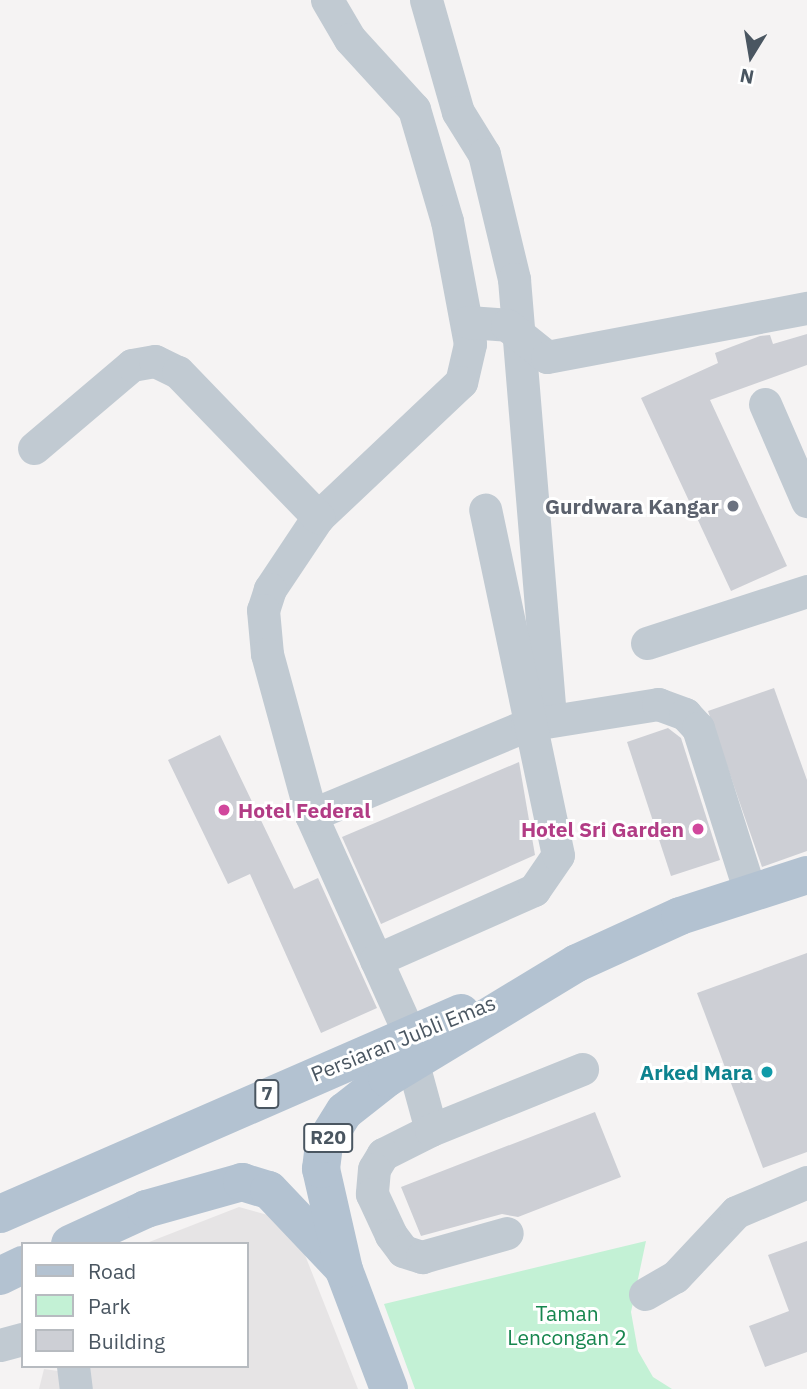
<!DOCTYPE html>
<html>
<head>
<meta charset="utf-8">
<style>
  body { margin:0 }
  #map { position:relative; width:807px; height:1389px; overflow:hidden; background:#f5f3f3; font-family:"IBM Plex Sans",sans-serif }
  div>[style] { position:absolute }
  .education>* { inset:0; background:#e6e4e5 }
  .green>* { inset:0; background:#c3f1d5 }
  .building>* { inset:0; background:#cdcfd5 }
  .minor>* { height:33px; margin:-16.5px; padding:0 16.5px; transform-origin:16.5px; border-radius:16.5px; background:#c1cad2 }
  .major>* { height:38px; margin:-19px; padding:0 19px; transform-origin:19px; border-radius:19px; background:#b3c2d1 }
  .dots>* { width:19px; height:19px; translate:-50% -50%; box-sizing:border-box; border:4px solid #fff; border-radius:50% }
  span { translate:-50% -50%; white-space:nowrap; text-align:center; line-height:1.15; -webkit-text-stroke:6px #fff; paint-order:stroke }
  .shield-label span { padding:2px 5px; background:#fff; border:2px solid; border-radius:5px; -webkit-text-stroke-width:0 }
  .shield-label { font-size:19px; color:#4a5661; font-weight:700 }
  .worship-label { font-size:21px; color:#5b616d; font-weight:700 }
  .right { translate:-100% -50%; text-align:right }
  .hotel-label { font-size:21px; color:#b23c85; font-weight:700 }
  .left { translate:0 -50%; text-align:left }
  .street-label { font-size:21px; color:#4a5661 }
  .culture-label { font-size:21px; color:#0d838f; font-weight:700 }
  .park-label { font-size:21px; color:#17864f }
  .legend { position:absolute; left:21px; top:1242px; width:228px; height:126px; box-sizing:border-box; background:#fff; border:2px solid #b7bbc0; margin:0; padding:9px 12px; list-style:none; font-size:21px; color:#4a5661 }
  .legend li { display:flex; align-items:center; gap:14px; height:35px }
  .legend b { width:35px; border:2px solid #b7bbc0 }
  .north { position:absolute; left:716px; top:21px; width:70px; height:70px; -webkit-text-stroke:5px #fff; paint-order:stroke; rotate:191deg; font-size:19px; font-weight:700; line-height:28px; text-align:center; color:#4a5661 }
  .north::after { content:''; display:block; margin:auto; width:24px; height:32px; background:#4a5661; clip-path:polygon(50% 0,100% 100%,50% 72%,0 100%) }
</style>
</head>
<body>
<div id="map">
  <div class="education">
    <i style="clip-path:polygon(239px 1207px,268px 1215px,303px 1250px,358px 1389px,39px 1389px,44px 1369px,86px 1375px,88px 1366px,247px 1366px,247px 1244px,144px 1244px)"></i>
  </div>
  <div class="green">
    <i style="clip-path:polygon(646px 1241px,631px 1312px,638px 1351px,653px 1377px,672px 1389px,415px 1389px,384px 1304px)"></i>
  </div>
  <div class="building">
    <i style="clip-path:polygon(807px 334px,807px 365px,710px 400px,787px 566px,731px 591px,641px 398px,718px 363px,715px 353px,760px 336px,770px 335px,773px 344px)"></i>
    <i style="clip-path:polygon(774px 688px,807px 780px,807px 851px,762px 867px,708px 711px)"></i>
    <i style="clip-path:polygon(668px 728px,681px 738px,720px 860px,671px 876px,627px 742px)"></i>
    <i style="clip-path:polygon(220px 735px,294px 889px,318px 878px,377px 1008px,321px 1033px,250px 874px,228px 884px,168px 760px)"></i>
    <i style="clip-path:polygon(519px 762px,535px 855px,381px 924px,342px 837px)"></i>
    <i style="clip-path:polygon(807px 953px,807px 1152px,763px 1168px,697px 993px)"></i>
    <i style="clip-path:polygon(595px 1112px,621px 1177px,518px 1217px,502px 1214px,421px 1236px,401px 1187px)"></i>
    <i style="clip-path:polygon(807px 1241px,807px 1352px,765px 1367px,749px 1326px,789px 1311px,768px 1255px)"></i>
  </div>
  <div class="minor">
    <i style="left:327px;top:0;width:45px;rotate:59.5deg"></i>
    <i style="left:350px;top:39px;width:95px;rotate:47.6deg"></i>
    <i style="left:414px;top:109px;width:117px;rotate:73.6deg"></i>
    <i style="left:447px;top:221px;width:125px;rotate:79.4deg"></i>
    <i style="left:470px;top:344px;width:39px;rotate:103deg"></i>
    <i style="left:461px;top:382px;width:197px;rotate:136.6deg"></i>
    <i style="left:318px;top:517px;width:87px;rotate:123.7deg"></i>
    <i style="left:270px;top:589px;width:22px;rotate:108deg"></i>
    <i style="left:263px;top:610px;width:44px;rotate:84.8deg"></i>
    <i style="left:267px;top:654px;width:167px;rotate:74.7deg"></i>
    <i style="left:311px;top:815px;width:239px;rotate:65.8deg"></i>
    <i style="left:426px;top:0;width:116px;rotate:74.1deg"></i>
    <i style="left:458px;top:112px;width:49px;rotate:58.2deg"></i>
    <i style="left:484px;top:154px;width:129px;rotate:76.5deg"></i>
    <i style="left:514px;top:279px;width:441px;rotate:85.3deg"></i>
    <i style="left:468px;top:322px;width:39px;rotate:4deg"></i>
    <i style="left:507px;top:325px;width:51px;rotate:38.7deg"></i>
    <i style="left:547px;top:357px;width:265px;rotate:-10.7deg"></i>
    <i style="left:765px;top:404px;width:106px;rotate:66.6deg"></i>
    <i style="left:34px;top:448px;width:128px;rotate:-40.3deg"></i>
    <i style="left:132px;top:365px;width:23px;rotate:-10deg"></i>
    <i style="left:155px;top:361px;width:25px;rotate:26deg"></i>
    <i style="left:178px;top:372px;width:202px;rotate:46deg"></i>
    <i style="left:647px;top:643px;width:168px;rotate:-18deg"></i>
    <i style="left:311px;top:815px;width:234px;rotate:-22.6deg"></i>
    <i style="left:527px;top:725px;width:133px;rotate:-9.1deg"></i>
    <i style="left:658px;top:704px;width:29px;rotate:20deg"></i>
    <i style="left:685px;top:714px;width:19px;rotate:47deg"></i>
    <i style="left:698px;top:728px;width:172px;rotate:72.4deg"></i>
    <i style="left:376px;top:960px;width:173px;rotate:-23.9deg"></i>
    <i style="left:534px;top:890px;width:42px;rotate:-55.6deg"></i>
    <i style="left:558px;top:855px;width:353px;rotate:-101.9deg"></i>
    <i style="left:413px;top:1064px;width:68px;rotate:74.7deg"></i>
    <i style="left:431px;top:1130px;width:54px;rotate:153.4deg"></i>
    <i style="left:383px;top:1154px;width:17px;rotate:121deg"></i>
    <i style="left:374px;top:1169px;width:25px;rotate:95deg"></i>
    <i style="left:372px;top:1194px;width:45px;rotate:65.1deg"></i>
    <i style="left:391px;top:1235px;width:20px;rotate:53deg"></i>
    <i style="left:403px;top:1251px;width:20px;rotate:18deg"></i>
    <i style="left:422px;top:1257px;width:88px;rotate:-15.8deg"></i>
    <i style="left:431px;top:1130px;width:163px;rotate:-22deg"></i>
    <i style="left:645px;top:1294px;width:34px;rotate:-30deg"></i>
    <i style="left:675px;top:1277px;width:89px;rotate:-46.8deg"></i>
    <i style="left:736px;top:1212px;width:77px;rotate:-22.9deg"></i>
    <i style="left:0;top:1345px;width:24px;rotate:-15deg"></i>
    <i style="left:73px;top:1366px;width:23px;rotate:83deg"></i>
  </div>
  <div class="major">
    <i style="left:0;top:1214px;width:503px;rotate:-23.56deg"></i>
    <i style="left:70px;top:1244px;width:84px;rotate:-24.7deg"></i>
    <i style="left:146px;top:1209px;width:100px;rotate:-15.7deg"></i>
    <i style="left:242px;top:1182px;width:28px;rotate:17deg"></i>
    <i style="left:269px;top:1190px;width:105px;rotate:46.5deg"></i>
    <i style="left:0;top:1276px;width:25px;rotate:-26deg"></i>
    <i style="left:389px;top:1389px;width:127px;rotate:-110.7deg"></i>
    <i style="left:344px;top:1270px;width:104px;rotate:-102.8deg"></i>
    <i style="left:321px;top:1169px;width:25px;rotate:-83deg"></i>
    <i style="left:324px;top:1144px;width:39px;rotate:-58deg"></i>
    <i style="left:345px;top:1111px;width:53px;rotate:-38.2deg"></i>
    <i style="left:387px;top:1078px;width:222px;rotate:-31.2deg"></i>
    <i style="left:577px;top:963px;width:113px;rotate:-24.5deg"></i>
    <i style="left:680px;top:916px;width:133px;rotate:-17.9deg"></i>
  </div>
  <div class="dots">
    <i style="left:733px;top:506px;background:#6b7280"></i>
    <i style="left:224px;top:810px;background:#d1479c"></i>
    <i style="left:698px;top:829px;background:#d1479c"></i>
    <i style="left:767px;top:1072px;background:#0f9aa8"></i>
  </div>
  <div class="shield-label">
    <span style="left:267px;top:1094px">7</span>
    <span style="left:328px;top:1138px">R20</span>
  </div>
  <div class="worship-label">
    <span class="right" style="left:719px;top:506px">Gurdwara Kangar</span>
  </div>
  <div class="hotel-label">
    <span class="left" style="left:238px;top:810px">Hotel Federal</span>
    <span class="right" style="left:684px;top:829px">Hotel Sri Garden</span>
  </div>
  <div class="street-label">
    <span style="left:403px;top:1038px;rotate:-22deg">Persiaran Jubli Emas</span>
  </div>
  <div class="culture-label">
    <span class="right" style="left:753px;top:1072px">Arked Mara</span>
  </div>
  <div class="park-label">
    <span style="left:567px;top:1325px">Taman<br>Lencongan 2</span>
  </div>
  <ul class="legend">
  <li><b style="height:9px;background:#b3c2d1"></b>Road</li>
  <li><b style="height:19px;background:#c3f1d5"></b>Park</li>
  <li><b style="height:19px;background:#cdcfd5"></b>Building</li>
  </ul>
  <div class="north">N</div>
</div>
</body>
</html>
